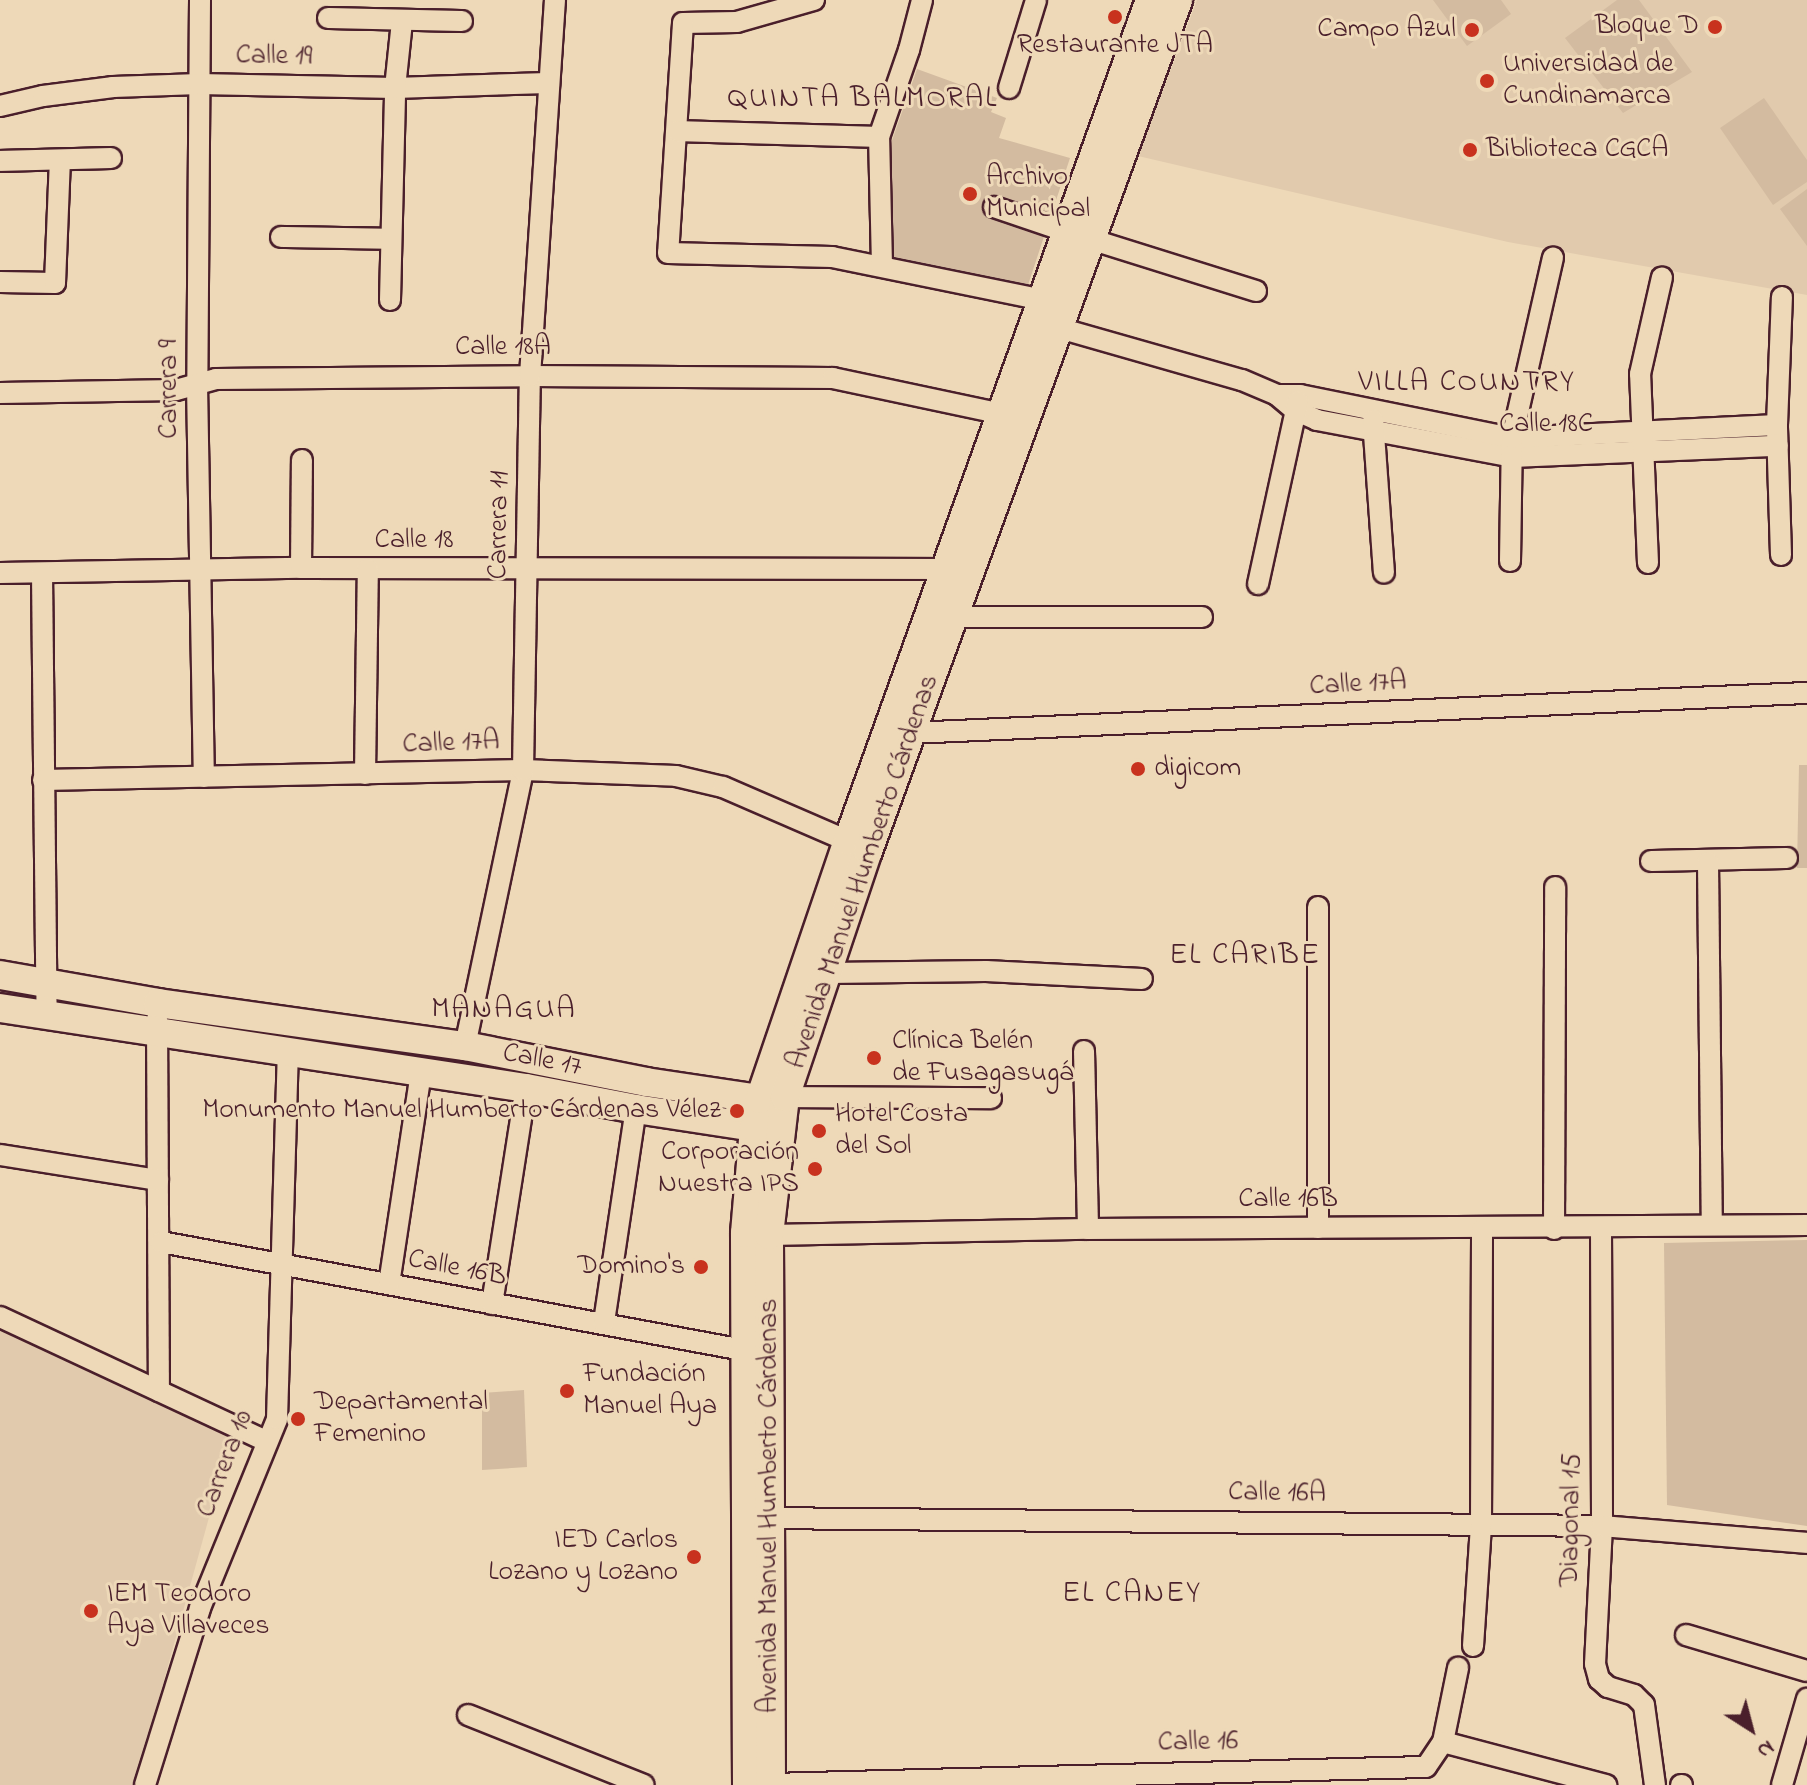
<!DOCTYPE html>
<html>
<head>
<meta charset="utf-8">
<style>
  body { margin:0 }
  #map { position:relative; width:1807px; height:1785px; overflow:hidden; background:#eed9b8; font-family:"Indie Flower",sans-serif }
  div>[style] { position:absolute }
  .built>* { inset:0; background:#e1caad }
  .green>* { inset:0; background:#d3bba0 }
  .roads { filter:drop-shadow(2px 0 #4a1f2b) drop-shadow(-2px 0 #4a1f2b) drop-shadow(0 2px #4a1f2b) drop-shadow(0 -2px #4a1f2b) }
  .street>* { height:20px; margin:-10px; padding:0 10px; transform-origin:10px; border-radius:10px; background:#eed9b8 }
  .secondary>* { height:28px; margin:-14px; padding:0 14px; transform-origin:14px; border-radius:14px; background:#eed9b8 }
  .dots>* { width:22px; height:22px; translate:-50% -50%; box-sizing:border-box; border:4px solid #eed9b8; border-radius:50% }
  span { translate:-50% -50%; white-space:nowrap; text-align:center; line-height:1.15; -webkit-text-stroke:6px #eed9b8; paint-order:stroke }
  .poi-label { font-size:28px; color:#4a1f2b }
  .right { translate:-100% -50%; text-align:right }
  .left { translate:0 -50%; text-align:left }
  .street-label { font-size:28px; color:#4a1f2b }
  .neighbourhood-label { font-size:30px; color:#4a1f2b; letter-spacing:2px }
  .north { position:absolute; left:1711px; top:1689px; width:80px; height:80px; -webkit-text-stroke:6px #eed9b8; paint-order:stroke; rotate:144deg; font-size:22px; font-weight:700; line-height:32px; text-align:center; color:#4a1f2b }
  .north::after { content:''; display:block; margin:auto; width:28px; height:36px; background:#4a1f2b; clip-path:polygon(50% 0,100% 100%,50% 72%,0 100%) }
</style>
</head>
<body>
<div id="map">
  <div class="built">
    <i style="clip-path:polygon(1197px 0,1807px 0,1807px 295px,1508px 242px,1138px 156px)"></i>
    <i style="clip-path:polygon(0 1328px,231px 1438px,135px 1785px,0 1785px)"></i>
  </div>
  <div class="green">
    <i style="clip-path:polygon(1433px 0,1501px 0,1511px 14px,1467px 46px)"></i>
    <i style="clip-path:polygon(1617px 0,1639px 0,1692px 72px,1623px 113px,1565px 38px)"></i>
    <i style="clip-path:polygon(917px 69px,997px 98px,991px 112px,1006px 118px,999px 138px,1070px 158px,1027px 288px,891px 258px,889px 149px)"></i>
    <i style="clip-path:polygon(1764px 98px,1807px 160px,1807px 182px,1773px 205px,1720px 128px)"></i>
    <i style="clip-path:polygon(1807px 189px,1807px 246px,1780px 209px)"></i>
    <i style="clip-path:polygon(1799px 765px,1807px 765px,1807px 868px,1797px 868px)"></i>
    <i style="clip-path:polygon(1807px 1240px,1807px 1526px,1667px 1505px,1664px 1243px)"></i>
    <i style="clip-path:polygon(524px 1390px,527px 1467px,482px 1470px,482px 1393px)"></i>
  </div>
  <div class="roads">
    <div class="street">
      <i style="left:200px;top:0;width:384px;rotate:90.4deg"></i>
      <i style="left:197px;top:384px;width:393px;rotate:89deg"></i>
      <i style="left:814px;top:0;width:80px;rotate:164.1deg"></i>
      <i style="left:737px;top:22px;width:54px;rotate:178.9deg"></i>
      <i style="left:683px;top:23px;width:230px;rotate:93.7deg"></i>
      <i style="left:668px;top:253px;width:164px;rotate:1.4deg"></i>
      <i style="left:832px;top:257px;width:215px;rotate:11.5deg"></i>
      <i style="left:328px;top:18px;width:134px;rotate:1.3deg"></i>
      <i style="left:1009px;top:88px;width:92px;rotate:-72.9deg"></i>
      <i style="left:0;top:106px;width:44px;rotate:-13.1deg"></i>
      <i style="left:43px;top:96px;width:71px;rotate:-7.3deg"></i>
      <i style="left:113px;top:87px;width:86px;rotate:-2deg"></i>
      <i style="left:199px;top:84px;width:196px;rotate:1.2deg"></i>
      <i style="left:395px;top:88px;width:153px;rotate:-1.9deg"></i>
      <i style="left:677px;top:131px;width:202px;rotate:1.7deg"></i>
      <i style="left:0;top:161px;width:111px;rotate:-1.5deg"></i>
      <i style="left:994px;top:207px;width:78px;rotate:18.7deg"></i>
      <i style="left:281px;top:237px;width:110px;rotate:1deg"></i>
      <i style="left:1090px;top:239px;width:174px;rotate:17.4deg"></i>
      <i style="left:882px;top:266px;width:129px;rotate:-91.3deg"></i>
      <i style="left:879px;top:137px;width:92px;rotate:-71deg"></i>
      <i style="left:909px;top:50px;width:52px;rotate:-75.4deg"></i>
      <i style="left:0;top:282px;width:55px;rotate:1deg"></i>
      <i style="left:55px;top:283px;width:123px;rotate:-87.7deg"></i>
      <i style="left:390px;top:300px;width:212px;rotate:-88.6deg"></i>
      <i style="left:395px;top:88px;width:67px;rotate:-84deg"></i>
      <i style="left:1059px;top:328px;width:190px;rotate:15.9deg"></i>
      <i style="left:1242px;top:380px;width:38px;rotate:23deg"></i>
      <i style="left:1277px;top:395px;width:23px;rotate:40deg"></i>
      <i style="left:1295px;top:410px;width:24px;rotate:24deg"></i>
      <i style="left:1317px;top:420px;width:198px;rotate:10.7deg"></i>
      <i style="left:1512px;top:457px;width:266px;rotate:-2.4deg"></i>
      <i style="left:0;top:393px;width:176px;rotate:-1deg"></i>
      <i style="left:176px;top:390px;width:41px;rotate:-15.4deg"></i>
      <i style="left:216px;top:379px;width:314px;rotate:-0.5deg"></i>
      <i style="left:530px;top:376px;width:303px;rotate:0.4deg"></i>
      <i style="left:833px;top:378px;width:174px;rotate:12deg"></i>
      <i style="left:1277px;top:395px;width:23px"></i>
      <i style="left:1300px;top:395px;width:216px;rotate:11.5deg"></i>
      <i style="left:1512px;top:438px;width:265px;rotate:-2.8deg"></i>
      <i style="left:1373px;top:420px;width:153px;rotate:85.9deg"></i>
      <i style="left:1781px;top:555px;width:130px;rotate:-91.8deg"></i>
      <i style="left:1777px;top:425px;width:128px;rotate:-87.8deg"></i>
      <i style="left:1510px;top:561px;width:123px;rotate:-89.1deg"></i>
      <i style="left:1512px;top:438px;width:185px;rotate:-77.2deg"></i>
      <i style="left:1648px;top:563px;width:189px;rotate:-92.4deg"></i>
      <i style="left:1640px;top:374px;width:99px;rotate:-77.2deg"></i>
      <i style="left:301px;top:568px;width:108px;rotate:-89.5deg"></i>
      <i style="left:0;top:573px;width:301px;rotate:-1deg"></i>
      <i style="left:301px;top:568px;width:655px;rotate:0.09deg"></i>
      <i style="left:42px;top:573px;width:443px;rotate:89.4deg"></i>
      <i style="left:1258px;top:584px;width:187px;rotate:-77.7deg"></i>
      <i style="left:954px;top:617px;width:248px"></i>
      <i style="left:911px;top:733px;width:897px;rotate:-2.56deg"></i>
      <i style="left:365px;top:774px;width:205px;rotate:-89.2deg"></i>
      <i style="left:43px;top:780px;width:480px;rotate:-1.2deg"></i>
      <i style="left:523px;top:770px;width:153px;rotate:2.2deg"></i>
      <i style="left:676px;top:776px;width:48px;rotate:13.2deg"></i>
      <i style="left:723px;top:787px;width:136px;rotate:23.4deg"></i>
      <i style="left:1651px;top:861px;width:136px;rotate:-1.3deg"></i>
      <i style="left:1708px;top:862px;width:362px;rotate:89.4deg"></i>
      <i style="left:1318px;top:907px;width:321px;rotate:90deg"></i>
      <i style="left:828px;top:973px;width:158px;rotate:-0.7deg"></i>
      <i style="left:986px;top:971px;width:156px;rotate:2.9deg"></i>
      <i style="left:157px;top:1019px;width:372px;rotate:89.7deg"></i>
      <i style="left:465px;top:1046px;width:282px;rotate:-78.1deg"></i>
      <i style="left:523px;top:770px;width:394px;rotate:-89deg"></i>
      <i style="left:530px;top:376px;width:377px;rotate:-86.2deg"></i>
      <i style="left:1084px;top:1051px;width:178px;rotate:88.7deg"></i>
      <i style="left:785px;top:1097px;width:206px;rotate:0.3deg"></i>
      <i style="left:0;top:1155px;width:160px;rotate:9deg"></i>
      <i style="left:1601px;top:1228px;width:298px;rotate:89.8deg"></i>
      <i style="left:1602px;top:1526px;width:138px;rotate:92.9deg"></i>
      <i style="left:1595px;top:1664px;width:16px;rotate:75deg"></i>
      <i style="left:1599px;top:1679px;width:12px;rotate:42deg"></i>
      <i style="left:1608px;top:1687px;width:27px;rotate:17deg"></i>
      <i style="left:1634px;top:1695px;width:14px;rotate:45deg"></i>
      <i style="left:1644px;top:1705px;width:81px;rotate:82.2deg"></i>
      <i style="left:1554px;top:1229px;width:342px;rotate:-89.8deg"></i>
      <i style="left:769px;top:1235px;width:319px;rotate:-1.1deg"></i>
      <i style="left:1088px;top:1229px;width:719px;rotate:-0.32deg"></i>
      <i style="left:161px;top:1242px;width:592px;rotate:10.51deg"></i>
      <i style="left:389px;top:1284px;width:213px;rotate:-81.4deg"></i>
      <i style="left:492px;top:1304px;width:219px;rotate:-81.1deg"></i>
      <i style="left:0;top:1317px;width:293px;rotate:25deg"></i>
      <i style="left:604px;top:1322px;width:215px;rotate:-81.5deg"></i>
      <i style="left:760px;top:1518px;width:842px;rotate:0.54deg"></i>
      <i style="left:1602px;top:1526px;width:206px;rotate:4.7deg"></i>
      <i style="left:1686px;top:1635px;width:126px;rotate:16.6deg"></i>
      <i style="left:1473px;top:1646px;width:122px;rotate:-86.2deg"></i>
      <i style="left:1481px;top:1524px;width:295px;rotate:-89.8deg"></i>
      <i style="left:468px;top:1715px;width:189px;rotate:21.7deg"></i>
      <i style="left:1443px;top:1742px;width:76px;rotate:-78.5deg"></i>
      <i style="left:771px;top:1784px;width:655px;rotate:-1.49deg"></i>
      <i style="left:1426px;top:1767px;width:30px;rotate:-56deg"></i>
      <i style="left:1443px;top:1742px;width:169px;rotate:14.8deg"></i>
      <i style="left:145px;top:1785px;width:185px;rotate:-72.7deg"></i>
      <i style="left:200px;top:1608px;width:204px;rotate:-67.8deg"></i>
      <i style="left:277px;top:1419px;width:367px;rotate:-88.3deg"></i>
      <i style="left:1681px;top:1785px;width:1px"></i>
      <i style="left:1782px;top:1785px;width:90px;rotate:-73.8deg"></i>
    </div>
    <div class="secondary">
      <i style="left:0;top:975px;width:160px;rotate:10deg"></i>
      <i style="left:158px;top:1003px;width:310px;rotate:8deg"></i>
      <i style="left:465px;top:1046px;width:185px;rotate:11.2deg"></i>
      <i style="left:646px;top:1082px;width:115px;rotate:8.5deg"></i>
      <i style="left:760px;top:1099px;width:17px;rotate:-3deg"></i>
      <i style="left:0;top:1008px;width:532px;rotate:8.65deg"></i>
      <i style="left:526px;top:1088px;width:112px;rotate:10.8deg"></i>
      <i style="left:636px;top:1109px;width:119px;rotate:8.7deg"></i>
      <i style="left:754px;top:1127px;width:20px;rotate:-3deg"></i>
      <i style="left:747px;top:1785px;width:552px;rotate:-90.21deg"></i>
      <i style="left:745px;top:1233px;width:106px;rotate:-85.1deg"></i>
      <i style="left:754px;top:1127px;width:29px;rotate:-78deg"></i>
      <i style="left:760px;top:1099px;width:273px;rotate:-71.2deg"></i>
      <i style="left:848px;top:841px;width:894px;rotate:-70.25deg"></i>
      <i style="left:771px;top:1785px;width:550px;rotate:-90.21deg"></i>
      <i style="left:769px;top:1235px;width:139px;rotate:-83.4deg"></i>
      <i style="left:785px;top:1097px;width:260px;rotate:-71.4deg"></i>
      <i style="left:868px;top:851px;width:906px;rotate:-69.98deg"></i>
    </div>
  </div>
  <div class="dots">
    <i style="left:1115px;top:17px;background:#c8321e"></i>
    <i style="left:1715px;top:27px;background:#c8321e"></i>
    <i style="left:1472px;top:30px;background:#c8321e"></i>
    <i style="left:1487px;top:81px;background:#c8321e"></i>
    <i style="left:1470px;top:150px;background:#c8321e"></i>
    <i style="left:970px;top:194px;background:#c8321e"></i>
    <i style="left:1138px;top:769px;background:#c8321e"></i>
    <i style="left:874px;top:1058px;background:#c8321e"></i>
    <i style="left:737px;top:1111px;background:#c8321e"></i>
    <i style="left:819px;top:1131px;background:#c8321e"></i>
    <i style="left:815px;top:1169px;background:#c8321e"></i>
    <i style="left:701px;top:1267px;background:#c8321e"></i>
    <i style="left:567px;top:1391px;background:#c8321e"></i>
    <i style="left:298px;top:1419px;background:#c8321e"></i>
    <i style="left:694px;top:1557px;background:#c8321e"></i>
    <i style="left:91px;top:1611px;background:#c8321e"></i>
  </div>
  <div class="poi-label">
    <span class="right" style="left:1699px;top:27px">Bloque D</span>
    <span class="right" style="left:1456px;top:30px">Campo Azul</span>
    <span style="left:1115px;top:46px">Restaurante JTA</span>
    <span class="left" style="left:1503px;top:81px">Universidad de<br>Cundinamarca</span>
    <span class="left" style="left:1486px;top:150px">Biblioteca CGCA</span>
    <span class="left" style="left:986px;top:194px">Archivo<br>Municipal</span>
    <span class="left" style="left:1154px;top:769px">digicom</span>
    <span class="left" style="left:892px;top:1058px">Clínica Belén<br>de Fusagasugá</span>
    <span class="right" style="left:721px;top:1111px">Monumento Manuel Humberto Cárdenas Vélez</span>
    <span class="left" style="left:835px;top:1131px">Hotel Costa<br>del Sol</span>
    <span class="right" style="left:799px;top:1169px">Corporación<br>Nuestra IPS</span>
    <span class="right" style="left:685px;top:1267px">Domino's</span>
    <span class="left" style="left:583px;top:1391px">Fundación<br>Manuel Aya</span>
    <span class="left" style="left:314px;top:1419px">Departamental<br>Femenino</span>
    <span class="right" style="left:678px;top:1557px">IED Carlos<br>Lozano y Lozano</span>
    <span class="left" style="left:107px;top:1611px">IEM Teodoro<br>Aya Villaveces</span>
  </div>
  <div class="street-label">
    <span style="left:274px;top:57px;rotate:1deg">Calle 19</span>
    <span style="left:503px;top:348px">Calle 18A</span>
    <span style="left:170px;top:389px;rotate:-90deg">Carrera 9</span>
    <span style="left:1546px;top:425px">Calle 18C</span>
    <span style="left:500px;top:525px;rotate:-89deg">Carrera 11</span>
    <span style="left:414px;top:541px">Calle 18</span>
    <span style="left:1358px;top:685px;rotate:-3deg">Calle 17A</span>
    <span style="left:451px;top:744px;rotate:-2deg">Calle 17A</span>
    <span style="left:864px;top:872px;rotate:-71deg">Avenida Manuel Humberto Cárdenas</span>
    <span style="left:542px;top:1061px;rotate:11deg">Calle 17</span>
    <span style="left:1288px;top:1200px">Calle 16B</span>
    <span style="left:457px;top:1269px;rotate:11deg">Calle 16B</span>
    <span style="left:226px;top:1464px;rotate:-69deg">Carrera 10</span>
    <span style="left:1277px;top:1494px;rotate:1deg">Calle 16A</span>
    <span style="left:770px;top:1506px;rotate:-90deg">Avenida Manuel Humberto Cárdenas</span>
    <span style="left:1572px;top:1520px;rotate:-89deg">Diagonal 15</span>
    <span style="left:1198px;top:1743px;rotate:-1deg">Calle 16</span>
  </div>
  <div class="neighbourhood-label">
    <span style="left:863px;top:99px">QUINTA BALMORAL</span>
    <span style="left:1467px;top:383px">VILLA COUNTRY</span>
    <span style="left:1245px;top:956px">EL CARIBE</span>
    <span style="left:504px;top:1010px">MANAGUA</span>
    <span style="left:1132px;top:1594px">EL CANEY</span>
  </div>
  <div class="north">N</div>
</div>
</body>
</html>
